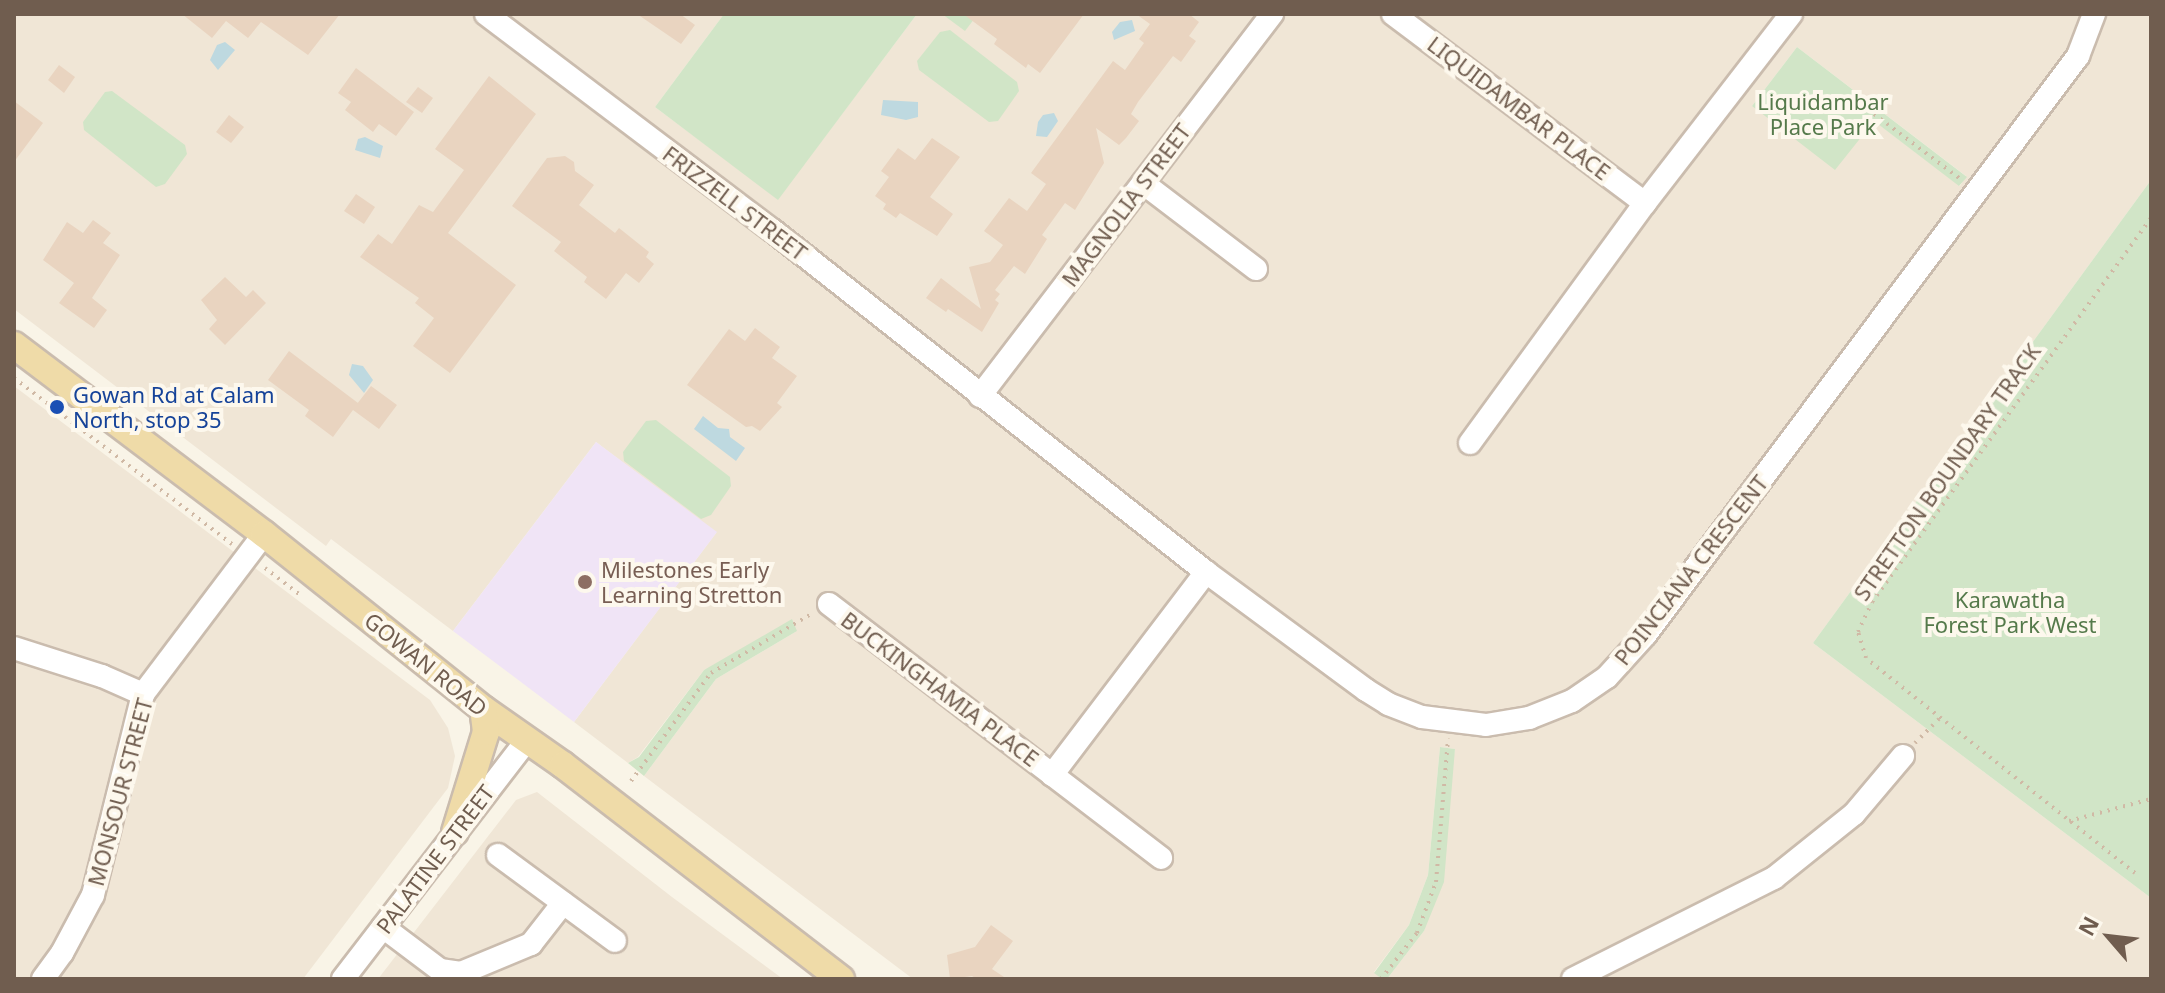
<!DOCTYPE html>
<html>
<head>
<meta charset="utf-8">
<style>
  body { margin:0 }
  #map { position:relative; width:2165px; height:993px; overflow:hidden; background:#f9f4e7; font-family:"Noto Sans",sans-serif }
  div>[style] { position:absolute }
  .residential>* { inset:0; background:#f0e6d6 }
  .education>* { inset:0; background:#f0e4f6 }
  .green>* { inset:0; background:#d1e5c7 }
  .water>* { inset:0; background:#bed9e0 }
  .building>* { inset:0; background:#e9d4c0 }
  .path>* { height:4px; margin-top:-2px; transform-origin:0; background:repeating-linear-gradient(90deg,#d0b9a5 0 2px,transparent 0 8px) }
  .roads { filter:drop-shadow(2px 0 #cabcae) drop-shadow(-2px 0 #cabcae) drop-shadow(0 2px #cabcae) drop-shadow(0 -2px #cabcae) }
  .minor>* { height:22px; margin:-11px; padding:0 11px; transform-origin:11px; border-radius:11px; background:#fff }
  .major>* { height:26px; margin:-13px; padding:0 13px; transform-origin:13px; border-radius:13px; background:#efdba8 }
  .dots>* { width:22px; height:22px; translate:-50% -50%; box-sizing:border-box; border:4px solid #fdf8ed; border-radius:50% }
  span { translate:-50% -50%; white-space:nowrap; text-align:center; line-height:1.15; -webkit-text-stroke:8px #fdf8ed; paint-order:stroke }
  .park-label { font-size:22px; color:#557a4b }
  .street-label { font-size:22px; color:#705d4f }
  .transit-label { font-size:22px; color:#164399 }
  .left { translate:0 -50%; text-align:left }
  .education-label { font-size:22px; color:#785e54 }
  .frame { position:absolute; inset:0; border:16px solid #705d4f; pointer-events:none }
  .north { position:absolute; left:2069px; top:897px; width:80px; height:80px; -webkit-text-stroke:6px #fdf8ed; paint-order:stroke; rotate:298deg; font-size:22px; font-weight:700; line-height:32px; text-align:center; color:#705d4f }
  .north::after { content:''; display:block; margin:auto; width:28px; height:36px; background:#705d4f; clip-path:polygon(50% 0,100% 100%,50% 72%,0 100%) }
</style>
</head>
<body>
<div id="map">
  <div class="residential">
    <i style="clip-path:polygon(evenodd,14px 14px,724px 14px,655px 107px,778px 199px,917px 14px,2151px 14px,2151px 180px,1813px 643px,2151px 898px,2151px 979px,1387px 979px,1424px 931px,1455px 749px,1440px 747px,1428px 875px,1409px 925px,1374px 972px,1382px 979px,913px 979px,644px 776px,716px 679px,797px 631px,704px 670px,638px 757px,628px 763px,574px 722px,716px 533px,596px 442px,453px 631px,331px 539px,326px 546px,14px 309px,14px 14px,1797px 47px,1966px 176px,1960px 186px,1873px 120px,1752px 106px,1797px 47px)"></i>
    <i style="clip-path:polygon(14px 386px,430px 700px,448px 728px,455px 756px,448px 788px,303px 979px,14px 979px)"></i>
    <i style="clip-path:polygon(537px 792px,672px 897px,783px 979px,378px 979px,516px 800px)"></i>
  </div>
  <div class="education">
    <i style="clip-path:polygon(596px 442px,717px 532px,574px 722px,453px 631px)"></i>
  </div>
  <div class="green">
    <i style="clip-path:polygon(724px 14px,917px 14px,778px 200px,655px 107px)"></i>
    <i style="clip-path:polygon(942px 14px,978px 14px,965px 31px)"></i>
    <i style="clip-path:polygon(950px 30px,1017px 82px,1019px 91px,998px 121px,989px 122px,919px 70px,917px 61px,940px 32px)"></i>
    <i style="clip-path:polygon(1797px 47px,1967px 177px,1959px 186px,1874px 121px,1835px 170px,1752px 106px)"></i>
    <i style="clip-path:polygon(112px 91px,185px 145px,187px 154px,165px 184px,156px 187px,84px 130px,83px 122px,105px 92px)"></i>
    <i style="clip-path:polygon(2151px 180px,2151px 898px,1813px 643px)"></i>
    <i style="clip-path:polygon(656px 420px,730px 477px,731px 486px,711px 515px,701px 519px,624px 461px,623px 452px,646px 421px)"></i>
    <i style="clip-path:polygon(792px 619px,797px 631px,716px 679px,644px 776px,628px 763px,639px 757px,704px 670px)"></i>
    <i style="clip-path:polygon(1440px 747px,1455px 749px,1444px 882px,1424px 931px,1387px 979px,1382px 979px,1374px 973px,1409px 925px,1428px 875px)"></i>
  </div>
  <div class="water">
    <i style="clip-path:polygon(1132px 20px,1135px 31px,1114px 40px,1112px 32px,1120px 22px)"></i>
    <i style="clip-path:polygon(225px 42px,235px 50px,218px 70px,210px 60px,217px 45px)"></i>
    <i style="clip-path:polygon(883px 100px,918px 102px,918px 117px,906px 120px,881px 115px)"></i>
    <i style="clip-path:polygon(1054px 113px,1058px 121px,1047px 137px,1036px 136px,1038px 122px,1043px 115px)"></i>
    <i style="clip-path:polygon(365px 137px,383px 146px,380px 158px,355px 150px,358px 139px)"></i>
    <i style="clip-path:polygon(352px 364px,363px 366px,373px 380px,364px 393px,349px 375px)"></i>
    <i style="clip-path:polygon(703px 416px,718px 428px,729px 429px,730px 437px,745px 448px,736px 461px,694px 429px)"></i>
  </div>
  <div class="building">
    <i style="clip-path:polygon(182px 14px,340px 14px,308px 55px,261px 22px,248px 38px,226px 21px,212px 38px)"></i>
    <i style="clip-path:polygon(637px 14px,680px 14px,695px 25px,681px 44px)"></i>
    <i style="clip-path:polygon(963px 14px,1084px 14px,1040px 73px,1028px 64px,1026px 68px,994px 44px,997px 39px)"></i>
    <i style="clip-path:polygon(1136px 14px,1189px 14px,1199px 22px,1189px 36px,1196px 41px,1181px 62px,1173px 56px,1138px 102px,1131px 114px,1139px 121px,1126px 138px,1119px 145px,1096px 128px,1104px 163px,1075px 210px,1065px 203px,1042px 235px,1047px 239px,1025px 274px,1014px 266px,995px 290px,1000px 294px,995px 300px,999px 303px,982px 332px,948px 309px,946px 312px,926px 298px,941px 278px,981px 309px,969px 267px,990px 262px,1003px 245px,984px 231px,1009px 198px,1027px 211px,1046px 184px,1031px 173px,1113px 61px,1125px 70px,1144px 43px,1139px 39px,1150px 24px)"></i>
    <i style="clip-path:polygon(59px 65px,75px 77px,64px 93px,48px 80px)"></i>
    <i style="clip-path:polygon(356px 68px,414px 112px,396px 136px,379px 124px,373px 132px,345px 110px,351px 102px,338px 93px)"></i>
    <i style="clip-path:polygon(489px 76px,536px 114px,448px 233px,516px 285px,450px 373px,413px 346px,434px 318px,415px 303px,419px 298px,360px 257px,378px 234px,392px 244px,419px 205px,433px 212px,464px 170px,435px 149px)"></i>
    <i style="clip-path:polygon(418px 87px,433px 98px,422px 113px,406px 102px)"></i>
    <i style="clip-path:polygon(14px 101px,43px 123px,14px 162px)"></i>
    <i style="clip-path:polygon(229px 115px,244px 127px,231px 143px,216px 132px)"></i>
    <i style="clip-path:polygon(932px 138px,960px 157px,930px 197px,953px 214px,937px 236px,900px 213px,896px 218px,883px 209px,886px 204px,875px 196px,889px 177px,881px 171px,898px 148px,915px 160px)"></i>
    <i style="clip-path:polygon(565px 156px,574px 162px,575px 171px,594px 185px,579px 205px,615px 233px,619px 228px,649px 252px,646px 257px,654px 264px,639px 283px,626px 273px,606px 299px,584px 282px,587px 277px,554px 251px,561px 242px,512px 206px,547px 158px)"></i>
    <i style="clip-path:polygon(356px 194px,375px 207px,364px 224px,344px 211px)"></i>
    <i style="clip-path:polygon(93px 220px,111px 233px,103px 243px,120px 255px,92px 298px,107px 310px,94px 328px,59px 303px,74px 283px,43px 260px,67px 222px,83px 233px)"></i>
    <i style="clip-path:polygon(225px 277px,246px 297px,253px 290px,266px 303px,225px 345px,209px 329px,217px 320px,201px 300px)"></i>
    <i style="clip-path:polygon(755px 328px,780px 347px,772px 358px,797px 376px,777px 403px,782px 407px,760px 431px,752px 426px,746px 427px,687px 385px,729px 329px,745px 341px)"></i>
    <i style="clip-path:polygon(289px 351px,358px 403px,353px 409px,371px 386px,397px 405px,379px 429px,353px 410px,333px 437px,305px 416px,309px 410px,268px 380px)"></i>
    <i style="clip-path:polygon(991px 925px,1013px 941px,992px 969px,1007px 979px,977px 979px,972px 976px,950px 979px,947px 955px,975px 947px)"></i>
  </div>
  <div class="path">
    <i style="left:1874px;top:114px;width:110px;rotate:36.9deg"></i>
    <i style="left:14px;top:378px;width:274px;rotate:37.3deg"></i>
    <i style="left:265px;top:568px;width:43px;rotate:37.4deg"></i>
    <i style="left:1915px;top:743px;width:34px;rotate:-45deg"></i>
    <i style="left:631px;top:781px;width:134px;rotate:-53.5deg"></i>
    <i style="left:711px;top:673px;width:116px;rotate:-30.5deg"></i>
    <i style="left:2069px;top:821px;width:85px;rotate:-15deg"></i>
    <i style="left:2135px;top:873px;width:344px;rotate:-141.4deg"></i>
    <i style="left:1866px;top:658px;width:27px;rotate:-107deg"></i>
    <i style="left:1858px;top:632px;width:33px;rotate:-65deg"></i>
    <i style="left:1872px;top:602px;width:475px;rotate:-54deg"></i>
    <i style="left:1381px;top:979px;width:58px;rotate:-52deg"></i>
    <i style="left:1417px;top:933px;width:54px;rotate:-69.6deg"></i>
    <i style="left:1436px;top:882px;width:144px;rotate:-85.2deg"></i>
  </div>
  <div class="roads">
    <div class="minor">
      <i style="left:486px;top:14px;width:358px;rotate:37.1deg"></i>
      <i style="left:772px;top:230px;width:553px;rotate:38.24deg"></i>
      <i style="left:1206px;top:572px;width:199px;rotate:36.4deg"></i>
      <i style="left:1366px;top:690px;width:26px;rotate:32deg"></i>
      <i style="left:1388px;top:704px;width:36px;rotate:21deg"></i>
      <i style="left:1422px;top:717px;width:64px;rotate:7.1deg"></i>
      <i style="left:1486px;top:725px;width:44px;rotate:-9.2deg"></i>
      <i style="left:1529px;top:718px;width:46px;rotate:-21.6deg"></i>
      <i style="left:1572px;top:701px;width:42px;rotate:-34.4deg"></i>
      <i style="left:1607px;top:677px;width:58px;rotate:-47.8deg"></i>
      <i style="left:1646px;top:634px;width:722px;rotate:-53.23deg"></i>
      <i style="left:2078px;top:56px;width:45px;rotate:-69.1deg"></i>
      <i style="left:1393px;top:14px;width:315px;rotate:36.9deg"></i>
      <i style="left:1143px;top:183px;width:142px;rotate:37.3deg"></i>
      <i style="left:980px;top:396px;width:481px;rotate:-52.6deg"></i>
      <i style="left:1470px;top:443px;width:297px;rotate:-53.9deg"></i>
      <i style="left:1645px;top:203px;width:239px;rotate:-52.3deg"></i>
      <i style="left:829px;top:604px;width:418px;rotate:37.4deg"></i>
      <i style="left:14px;top:648px;width:92px;rotate:17.7deg"></i>
      <i style="left:102px;top:676px;width:45px;rotate:23.7deg"></i>
      <i style="left:1052px;top:775px;width:255px;rotate:-52.8deg"></i>
      <i style="left:498px;top:855px;width:145px;rotate:36.3deg"></i>
      <i style="left:383px;top:927px;width:71px;rotate:37deg"></i>
      <i style="left:440px;top:970px;width:21px;rotate:8deg"></i>
      <i style="left:461px;top:973px;width:76px;rotate:-22.5deg"></i>
      <i style="left:531px;top:944px;width:52px;rotate:-52deg"></i>
      <i style="left:43px;top:979px;width:32px;rotate:-54deg"></i>
      <i style="left:62px;top:953px;width:66px;rotate:-61.9deg"></i>
      <i style="left:93px;top:895px;width:207px;rotate:-76deg"></i>
      <i style="left:143px;top:694px;width:201px;rotate:-52.9deg"></i>
      <i style="left:343px;top:979px;width:302px;rotate:-52.4deg"></i>
      <i style="left:1573px;top:979px;width:225px;rotate:-26.7deg"></i>
      <i style="left:1774px;top:878px;width:102px;rotate:-38.7deg"></i>
      <i style="left:1854px;top:814px;width:76px;rotate:-49.8deg"></i>
    </div>
    <div class="major">
      <i style="left:14px;top:345px;width:313px;rotate:37.1deg"></i>
      <i style="left:264px;top:534px;width:280px;rotate:38.6deg"></i>
      <i style="left:483px;top:709px;width:98px;rotate:35deg"></i>
      <i style="left:563px;top:765px;width:351px;rotate:37.6deg"></i>
      <i style="left:455px;top:832px;width:105px;rotate:-72.8deg"></i>
      <i style="left:486px;top:732px;width:23px;rotate:-97deg"></i>
    </div>
  </div>
  <div class="dots">
    <i style="left:57px;top:407px;background:#1a4fb4"></i>
    <i style="left:585px;top:582px;background:#8d6e63"></i>
  </div>
  <div class="park-label">
    <span style="left:1823px;top:114px">Liquidambar<br>Place Park</span>
    <span style="left:2010px;top:612px">Karawatha<br>Forest Park West</span>
  </div>
  <div class="street-label">
    <span style="left:1519px;top:108px;rotate:37deg">LIQUIDAMBAR PLACE</span>
    <span style="left:735px;top:203px;rotate:37deg">FRIZZELL STREET</span>
    <span style="left:1126px;top:205px;rotate:-53deg">MAGNOLIA STREET</span>
    <span style="left:1947px;top:472px;rotate:-55deg">STRETTON BOUNDARY TRACK</span>
    <span style="left:1691px;top:570px;rotate:-52deg">POINCIANA CRESCENT</span>
    <span style="left:426px;top:664px;rotate:39deg">GOWAN ROAD</span>
    <span style="left:940px;top:689px;rotate:37deg">BUCKINGHAMIA PLACE</span>
    <span style="left:120px;top:792px;rotate:-75deg">MONSOUR STREET</span>
    <span style="left:435px;top:859px;rotate:-53deg">PALATINE STREET</span>
  </div>
  <div class="transit-label">
    <span class="left" style="left:73px;top:407px">Gowan Rd at Calam<br>North, stop 35</span>
  </div>
  <div class="education-label">
    <span class="left" style="left:601px;top:582px">Milestones Early<br>Learning Stretton</span>
  </div>
  <div class="frame"></div>
  <div class="north">N</div>
</div>
</body>
</html>
